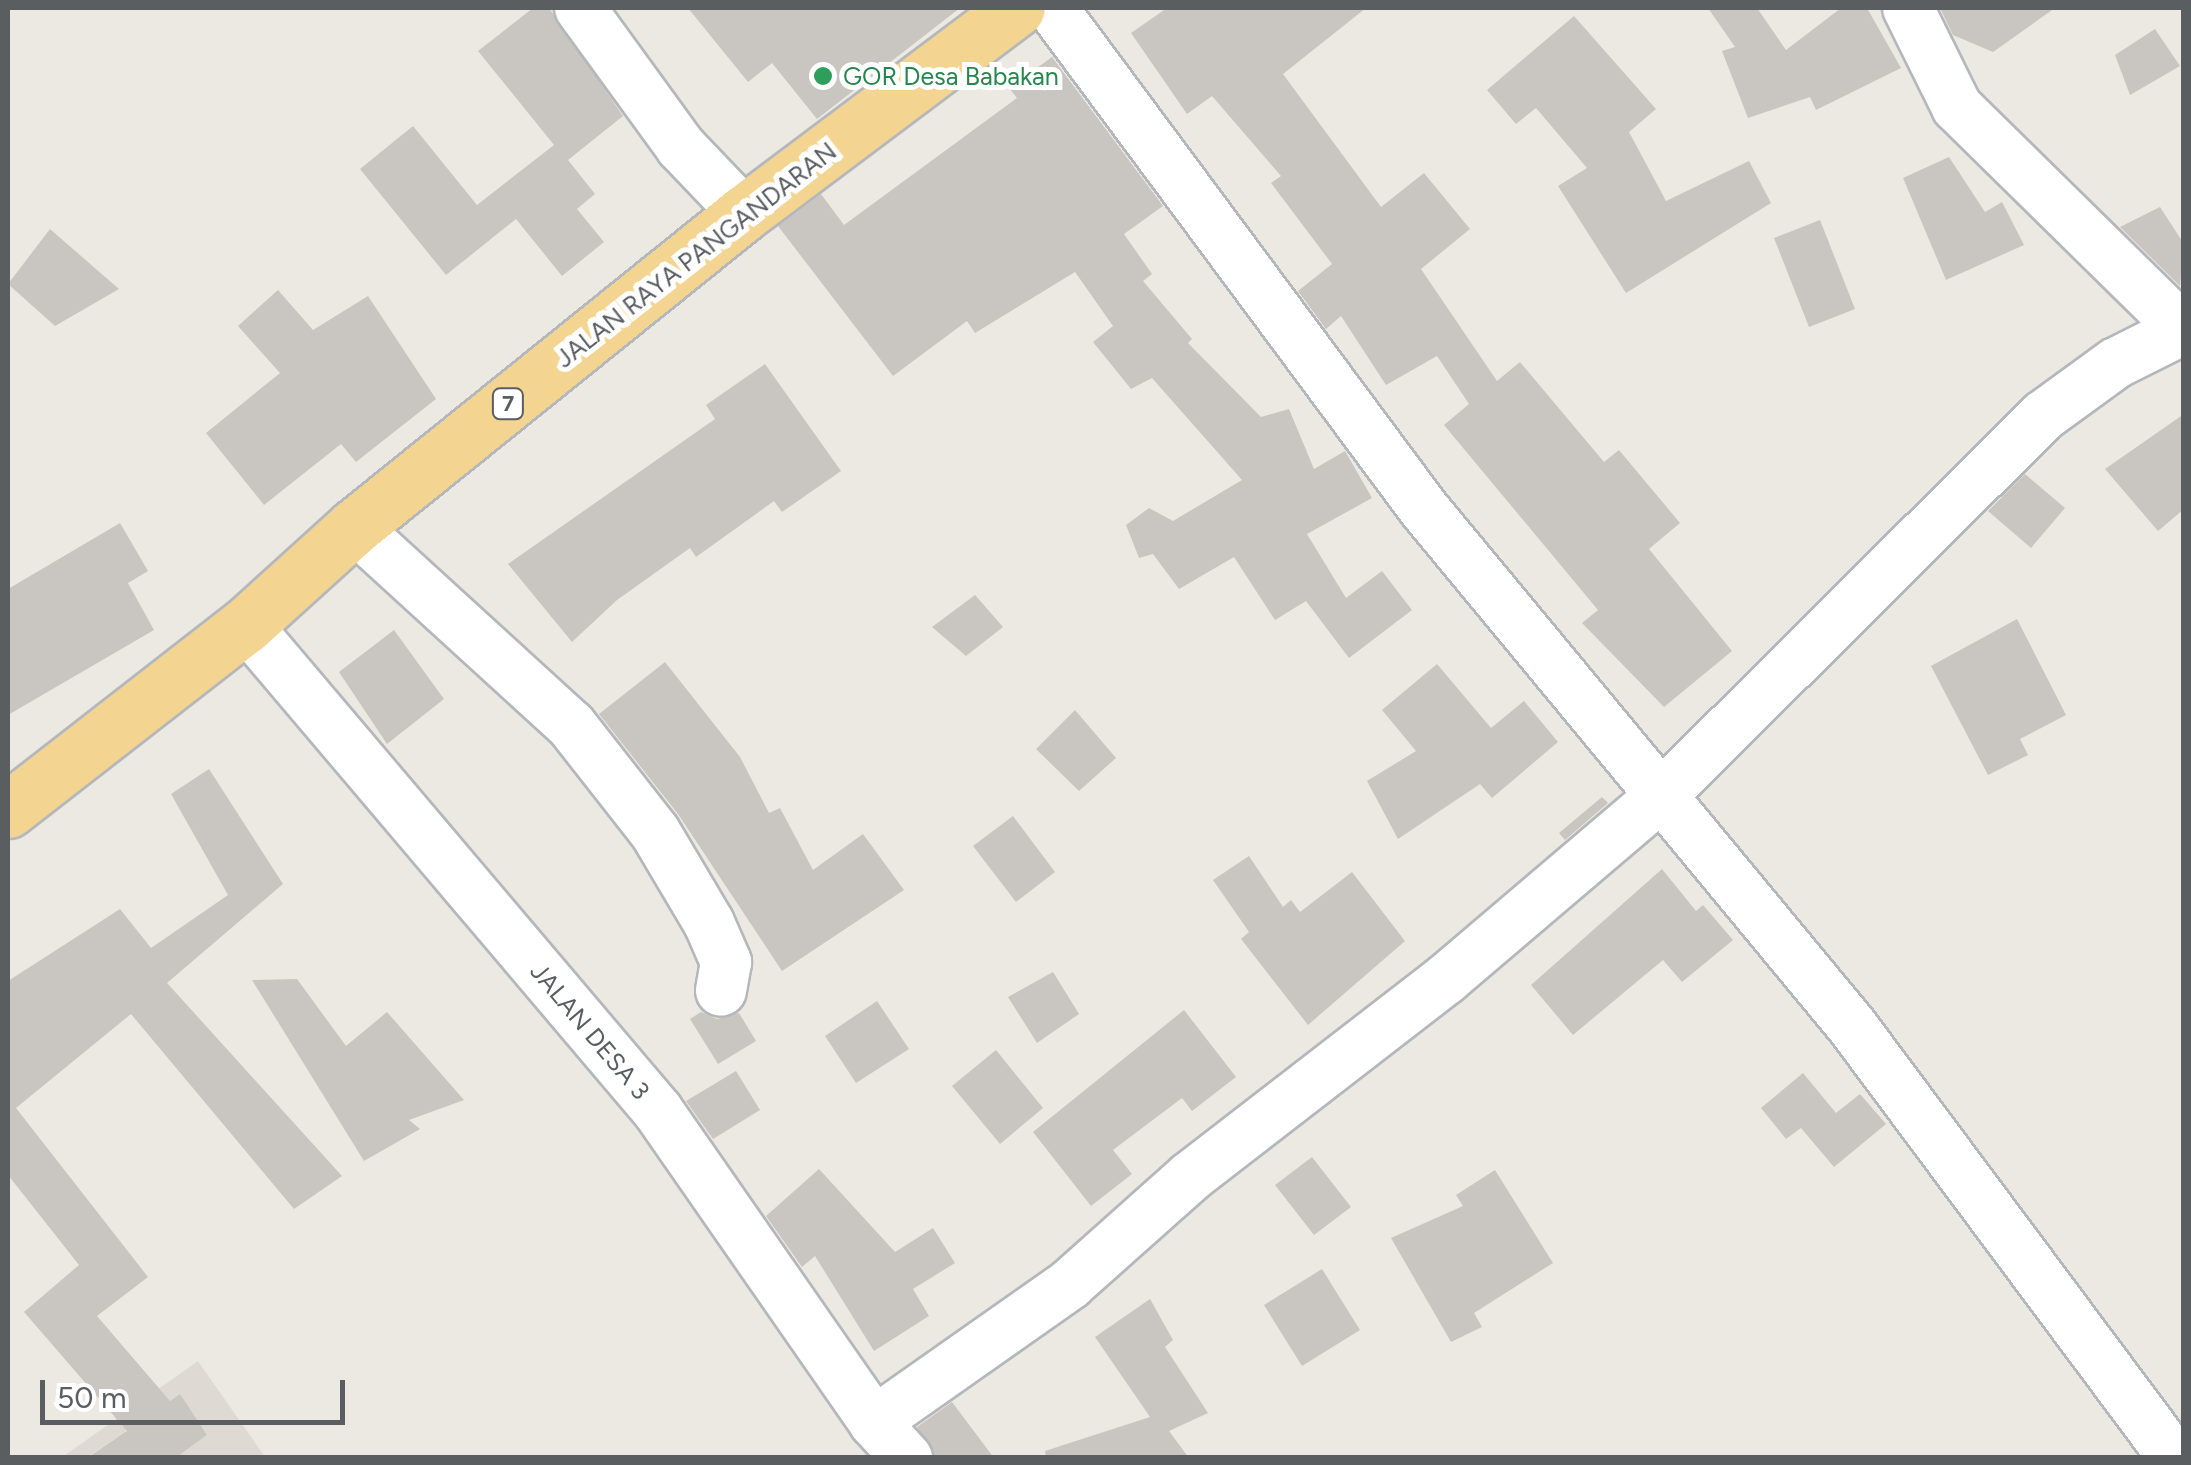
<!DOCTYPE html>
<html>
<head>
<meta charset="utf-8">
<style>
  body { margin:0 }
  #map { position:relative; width:2191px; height:1465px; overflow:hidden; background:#ece9e2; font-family:Figtree,sans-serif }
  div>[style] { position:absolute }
  .education>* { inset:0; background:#dedad3 }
  .building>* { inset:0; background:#c9c5c0 }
  .roads { filter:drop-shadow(2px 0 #b4b7bb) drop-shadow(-2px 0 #b4b7bb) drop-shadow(0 2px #b4b7bb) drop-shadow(0 -2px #b4b7bb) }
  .minor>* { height:50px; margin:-25px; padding:0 25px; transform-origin:25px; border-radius:25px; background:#fff }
  .highway>* { height:55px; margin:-27.5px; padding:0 27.5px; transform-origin:27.5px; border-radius:27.5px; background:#f4d491 }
  .dots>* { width:28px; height:28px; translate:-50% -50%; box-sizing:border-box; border:5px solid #fff; border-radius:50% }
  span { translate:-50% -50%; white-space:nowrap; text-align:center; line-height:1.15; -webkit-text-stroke:10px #fff; paint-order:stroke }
  .shield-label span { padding:2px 8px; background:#fff; border:2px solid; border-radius:8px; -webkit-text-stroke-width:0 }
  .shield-label { font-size:22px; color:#5a5e61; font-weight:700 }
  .leisure-label { font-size:25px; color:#27864d }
  .left { translate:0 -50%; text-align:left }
  .street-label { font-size:25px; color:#5a5e61 }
  .frame { position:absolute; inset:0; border:10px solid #5a5e61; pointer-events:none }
  .scale { position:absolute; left:40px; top:1380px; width:305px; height:45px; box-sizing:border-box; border:5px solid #5a5e61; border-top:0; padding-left:12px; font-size:30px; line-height:35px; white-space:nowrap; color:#5a5e61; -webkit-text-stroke:8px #fff; paint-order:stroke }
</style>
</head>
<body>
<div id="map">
  <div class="education">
    <i style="clip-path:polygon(198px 1361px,265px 1457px,175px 1457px,207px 1435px,179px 1395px,125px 1431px,142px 1457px,133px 1457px,118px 1437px,87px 1457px,61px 1458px)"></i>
  </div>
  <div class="building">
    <i style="clip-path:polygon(533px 8px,549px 8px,623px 116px,568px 160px,595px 194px,577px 209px,604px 242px,562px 276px,516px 219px,446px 275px,360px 169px,413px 126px,477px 205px,554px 145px,478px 51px)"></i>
    <i style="clip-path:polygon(688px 8px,960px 8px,817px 119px,772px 63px,748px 82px)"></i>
    <i style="clip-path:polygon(1167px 8px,1366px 8px,1283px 74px,1381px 207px,1424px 173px,1470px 229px,1421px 269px,1497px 381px,1520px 362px,1604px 462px,1619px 450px,1680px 523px,1649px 549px,1732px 651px,1664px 707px,1582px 623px,1598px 610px,1444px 425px,1469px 404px,1437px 356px,1386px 385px,1341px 316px,1326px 329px,1298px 291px,1332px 264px,1271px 183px,1281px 176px,1212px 96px,1187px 114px,1131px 33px)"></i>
    <i style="clip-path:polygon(1708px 8px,1757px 8px,1786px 50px,1841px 8px,1867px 8px,1901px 68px,1816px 110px,1810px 97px,1748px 118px,1722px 51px,1735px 47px)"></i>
    <i style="clip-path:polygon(1940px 8px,2055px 8px,1993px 52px,1953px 35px)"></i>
    <i style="clip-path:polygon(1574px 16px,1656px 109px,1629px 132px,1666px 201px,1749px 161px,1771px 203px,1626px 293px,1558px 186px,1587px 168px,1536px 108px,1516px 124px,1487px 90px)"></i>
    <i style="clip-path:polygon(2155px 29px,2180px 66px,2130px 95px,2115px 55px)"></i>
    <i style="clip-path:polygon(1052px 57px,1163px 206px,1124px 234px,1152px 274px,1143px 281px,1192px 339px,1188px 343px,1261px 417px,1289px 409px,1314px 469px,1345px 451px,1372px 498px,1307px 534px,1346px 598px,1382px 571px,1412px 610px,1349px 658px,1306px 601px,1275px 620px,1234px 557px,1179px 589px,1153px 554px,1139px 558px,1126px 525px,1149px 508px,1173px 521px,1242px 480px,1152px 378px,1131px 389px,1093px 342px,1113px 326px,1075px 272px,975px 333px,967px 321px,893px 376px,778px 226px,821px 194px,844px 225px,1017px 98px,1009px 88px)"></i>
    <i style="clip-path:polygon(1949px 157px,1985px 212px,2002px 202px,2024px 245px,1946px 280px,1903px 178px)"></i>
    <i style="clip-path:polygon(2160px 207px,2184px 244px,2180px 286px,2120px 227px)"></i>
    <i style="clip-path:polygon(1820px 220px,1855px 309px,1809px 327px,1774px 238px)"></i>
    <i style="clip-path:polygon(50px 229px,119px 289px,55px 326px,8px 284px)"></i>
    <i style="clip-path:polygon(278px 290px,313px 330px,368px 296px,436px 399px,356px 462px,341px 444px,264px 505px,206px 433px,280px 373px,238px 326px)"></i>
    <i style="clip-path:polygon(765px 364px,841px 471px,782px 512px,774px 501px,696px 557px,690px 548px,617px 600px,572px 642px,508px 564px,715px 419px,706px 405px)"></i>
    <i style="clip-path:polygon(2184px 414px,2184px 509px,2158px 531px,2105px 469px)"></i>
    <i style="clip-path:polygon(2025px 474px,2065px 508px,2031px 548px,1988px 511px)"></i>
    <i style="clip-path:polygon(120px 523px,148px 571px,128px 583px,154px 630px,8px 715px,8px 589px)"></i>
    <i style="clip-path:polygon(975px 595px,1003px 627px,966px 656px,932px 627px)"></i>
    <i style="clip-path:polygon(2017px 619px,2066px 715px,2020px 739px,2028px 755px,1988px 775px,1931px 666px)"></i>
    <i style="clip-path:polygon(394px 630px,444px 699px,387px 744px,339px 672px)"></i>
    <i style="clip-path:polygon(665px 662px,740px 757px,769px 813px,780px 808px,813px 870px,863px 834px,904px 890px,782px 971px,678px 814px,599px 714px)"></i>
    <i style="clip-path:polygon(1437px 664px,1491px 728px,1524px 701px,1558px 742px,1492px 798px,1480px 784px,1398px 839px,1367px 781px,1416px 751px,1382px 710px)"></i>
    <i style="clip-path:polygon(1075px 710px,1116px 758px,1079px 791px,1036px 749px)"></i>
    <i style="clip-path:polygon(209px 769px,283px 884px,167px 983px,342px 1176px,294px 1209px,131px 1014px,16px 1108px,148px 1277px,97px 1316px,170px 1401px,180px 1394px,207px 1435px,175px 1458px,87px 1458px,127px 1431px,24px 1312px,79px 1265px,8px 1175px,8px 981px,120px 909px,151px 948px,228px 895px,171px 794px)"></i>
    <i style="clip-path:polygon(1602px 797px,1608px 803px,1565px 840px,1559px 833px)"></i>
    <i style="clip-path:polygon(1013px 816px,1055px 872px,1016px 902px,973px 846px)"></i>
    <i style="clip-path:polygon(1249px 856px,1283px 907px,1291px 900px,1300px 912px,1352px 872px,1405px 941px,1308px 1025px,1241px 939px,1249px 932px,1213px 880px)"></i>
    <i style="clip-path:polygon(1662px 869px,1696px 911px,1703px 905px,1733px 940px,1682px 982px,1663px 960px,1573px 1035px,1531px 985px)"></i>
    <i style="clip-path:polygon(1053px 972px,1079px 1014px,1037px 1043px,1008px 997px)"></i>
    <i style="clip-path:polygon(297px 979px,346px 1046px,387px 1012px,464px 1100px,409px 1120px,420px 1129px,364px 1161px,252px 980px)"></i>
    <i style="clip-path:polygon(877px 1001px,909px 1049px,856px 1083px,825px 1036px)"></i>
    <i style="clip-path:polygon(1184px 1010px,1236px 1077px,1192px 1111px,1182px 1098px,1113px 1150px,1132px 1174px,1091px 1206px,1033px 1132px)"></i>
    <i style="clip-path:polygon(701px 1012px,717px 1019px,739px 1013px,756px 1041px,718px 1064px,690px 1019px)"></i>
    <i style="clip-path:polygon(996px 1050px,1043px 1108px,1000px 1144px,952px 1086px)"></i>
    <i style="clip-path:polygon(736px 1071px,760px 1110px,713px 1139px,686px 1101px)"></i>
    <i style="clip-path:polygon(1803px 1073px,1836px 1113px,1860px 1094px,1886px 1124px,1834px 1167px,1801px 1128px,1786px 1139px,1761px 1108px)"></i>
    <i style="clip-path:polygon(1312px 1157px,1351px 1207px,1314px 1235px,1275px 1185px)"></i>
    <i style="clip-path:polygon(819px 1169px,895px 1252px,933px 1228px,955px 1263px,913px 1289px,929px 1316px,874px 1351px,815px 1256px,802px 1267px,766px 1216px)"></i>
    <i style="clip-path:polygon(1495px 1170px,1553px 1263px,1474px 1313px,1482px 1327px,1451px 1342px,1391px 1238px,1463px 1206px,1456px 1195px)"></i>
    <i style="clip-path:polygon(1322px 1269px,1360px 1330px,1302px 1366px,1264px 1305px)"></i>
    <i style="clip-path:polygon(1150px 1299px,1173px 1340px,1165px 1347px,1208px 1413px,1169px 1431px,1189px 1458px,1046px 1458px,1045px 1451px,1150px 1417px,1095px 1337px)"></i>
    <i style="clip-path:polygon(952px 1402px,994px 1458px,935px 1458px,917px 1427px)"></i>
  </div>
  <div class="roads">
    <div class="minor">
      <i style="left:580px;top:8px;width:172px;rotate:54deg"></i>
      <i style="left:681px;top:147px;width:91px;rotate:46.3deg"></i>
      <i style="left:1052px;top:8px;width:624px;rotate:53.41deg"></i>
      <i style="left:1424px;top:509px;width:671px;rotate:50.38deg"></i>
      <i style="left:1852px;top:1026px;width:539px;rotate:53.3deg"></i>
      <i style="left:1908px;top:8px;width:110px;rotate:63.7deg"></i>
      <i style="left:1957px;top:107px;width:317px;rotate:44.5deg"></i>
      <i style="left:354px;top:527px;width:294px;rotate:42.4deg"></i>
      <i style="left:571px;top:725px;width:136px;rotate:51.9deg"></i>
      <i style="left:655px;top:832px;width:106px;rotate:59.3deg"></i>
      <i style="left:709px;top:923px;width:43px;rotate:66.4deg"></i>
      <i style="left:726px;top:962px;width:29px;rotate:100deg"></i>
      <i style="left:246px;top:625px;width:637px;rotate:49.71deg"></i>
      <i style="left:658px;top:1111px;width:379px;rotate:55.2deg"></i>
      <i style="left:874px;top:1422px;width:49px;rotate:47.5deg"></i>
      <i style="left:874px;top:1422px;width:240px;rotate:-35.1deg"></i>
      <i style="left:1070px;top:1284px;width:161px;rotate:-41.7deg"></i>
      <i style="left:1190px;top:1177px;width:324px;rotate:-37.7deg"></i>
      <i style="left:1446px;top:979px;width:282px;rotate:-40.4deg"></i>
      <i style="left:1661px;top:796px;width:539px;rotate:-44.85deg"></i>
      <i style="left:2043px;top:416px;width:90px;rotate:-36deg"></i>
      <i style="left:2116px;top:363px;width:76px;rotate:-26.6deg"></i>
    </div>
    <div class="highway">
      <i style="left:8px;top:810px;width:301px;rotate:-37.9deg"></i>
      <i style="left:246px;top:625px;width:146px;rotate:-42.2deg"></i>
      <i style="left:354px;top:527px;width:501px;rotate:-38.84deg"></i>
      <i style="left:744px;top:213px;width:341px;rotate:-36.9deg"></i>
    </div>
  </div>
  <div class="dots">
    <i style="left:823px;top:76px;background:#2e9e5b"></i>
  </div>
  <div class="shield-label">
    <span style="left:508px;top:404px">7</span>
  </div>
  <div class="leisure-label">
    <span class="left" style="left:843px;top:76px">GOR Desa Babakan</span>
  </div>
  <div class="street-label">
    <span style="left:696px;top:255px;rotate:-38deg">JALAN RAYA PANGANDARAN</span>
    <span style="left:590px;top:1031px;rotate:50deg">JALAN DESA 3</span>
  </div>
  <div class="frame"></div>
  <div class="scale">50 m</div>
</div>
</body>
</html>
